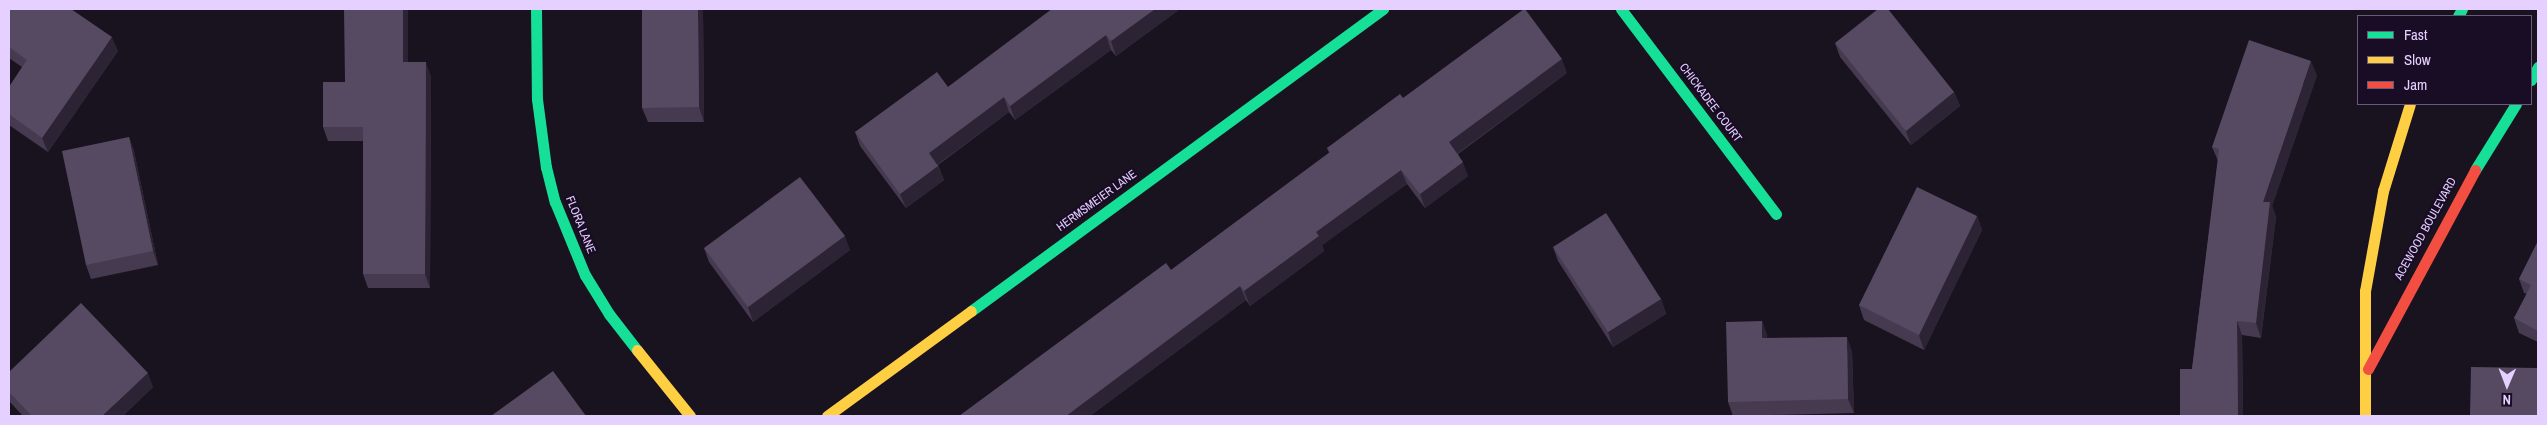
<!DOCTYPE html>
<html>
<head>
<meta charset="utf-8">
<style>
  body { margin:0 }
  #map { position:relative; width:2547px; height:425px; overflow:hidden; background:#19121f; font-family:"Archivo Narrow",sans-serif }
  div>[style] { position:absolute }
  .fast>* { height:11px; margin:-5.5px; padding:0 5.5px; transform-origin:5.5px; border-radius:5.5px; background:#16e098 }
  .slow>* { height:11px; margin:-5.5px; padding:0 5.5px; transform-origin:5.5px; border-radius:5.5px; background:#ffcf43 }
  .jam>* { height:11px; margin:-5.5px; padding:0 5.5px; transform-origin:5.5px; border-radius:5.5px; background:#f24e42 }
  .wall>* { inset:0; background:#453a4f }
  .shaded-wall>* { inset:0; background:#2c2334 }
  .building>* { inset:0; background:#564a62 }
  span { translate:-50% -50%; white-space:nowrap; text-align:center; line-height:1.15; -webkit-text-stroke:4px #190c25; paint-order:stroke }
  .street-label { font-size:12px; color:#e5d0ff }
  .frame { position:absolute; inset:0; border:10px solid #e5d0ff; pointer-events:none }
  .legend { position:absolute; left:2357px; top:15px; width:175px; height:90px; box-sizing:border-box; background:#190c25; border:1px solid #6b5a7c; margin:0; padding:6px 9px; list-style:none; font-size:15px; color:#e5d0ff }
  .legend li { display:flex; align-items:center; gap:10px; height:25px }
  .legend b { width:25px; border:1px solid #6b5a7c }
  .north { position:absolute; left:2482px; top:360px; width:50px; height:50px; -webkit-text-stroke:4px #190c25; paint-order:stroke; rotate:181deg; font-size:14px; font-weight:700; line-height:20px; text-align:center; color:#e5d0ff }
  .north::after { content:''; display:block; margin:auto; width:18px; height:22px; background:#e5d0ff; clip-path:polygon(50% 0,100% 100%,50% 72%,0 100%) }
</style>
</head>
<body>
<div id="map">
  <div class="fast">
    <i style="left:536px;top:9px;width:90px;rotate:89.4deg"></i>
    <i style="left:537px;top:99px;width:69px;rotate:82.5deg"></i>
    <i style="left:546px;top:167px;width:36px;rotate:76deg"></i>
    <i style="left:555px;top:202px;width:79px;rotate:67.7deg"></i>
    <i style="left:585px;top:275px;width:46px;rotate:58.4deg"></i>
    <i style="left:609px;top:314px;width:46px;rotate:52.1deg"></i>
    <i style="left:1621px;top:9px;width:257px;rotate:52.9deg"></i>
    <i style="left:2458px;top:16px;width:8px;rotate:-60deg"></i>
    <i style="left:2531px;top:80px;width:15px;rotate:-62deg"></i>
    <i style="left:2475px;top:170px;width:78px;rotate:-58.2deg"></i>
    <i style="left:971px;top:311px;width:511px;rotate:-36.24deg"></i>
  </div>
  <div class="slow">
    <i style="left:637px;top:350px;width:85px;rotate:51.2deg"></i>
    <i style="left:827px;top:416px;width:178px;rotate:-36.1deg"></i>
    <i style="left:2365px;top:416px;width:125px;rotate:-90deg"></i>
    <i style="left:2365px;top:291px;width:102px;rotate:-79.8deg"></i>
    <i style="left:2383px;top:191px;width:91px;rotate:-72.8deg"></i>
  </div>
  <div class="jam">
    <i style="left:2368px;top:369px;width:226px;rotate:-61.7deg"></i>
  </div>
  <div class="wall">
    <i style="clip-path:polygon(9px 9px,118px 51px,48px 152px,9px 125px,9px 87px,22px 67px,9px 58px)"></i>
    <i style="clip-path:polygon(408px 9px,408px 62px,431px 76px,430px 288px,368px 288px,363px 274px,363px 141px,328px 141px,323px 127px,345px 82px)"></i>
    <i style="clip-path:polygon(703px 9px,704px 122px,648px 122px,642px 108px)"></i>
    <i style="clip-path:polygon(1052px 9px,1180px 9px,1116px 56px,1111px 50px,1015px 120px,1009px 112px,938px 165px,944px 180px,906px 208px,860px 146px,855px 132px,948px 87px)"></i>
    <i style="clip-path:polygon(1835px 43px,1954px 92px,1960px 106px,1911px 145px,1840px 57px)"></i>
    <i style="clip-path:polygon(1567px 73px,1458px 154px,1468px 176px,1425px 208px,1407px 184px,1322px 245px,1324px 251px,1250px 306px,1246px 300px,1090px 416px,959px 416px,1171px 270px,1329px 153px,1327px 148px,1403px 98px)"></i>
    <i style="clip-path:polygon(2317px 75px,2272px 206px,2276px 217px,2261px 338px,2242px 335px,2243px 416px,2180px 416px,2192px 369px,2218px 161px,2212px 147px)"></i>
    <i style="clip-path:polygon(129px 137px,134px 151px,158px 265px,91px 279px,86px 265px)"></i>
    <i style="clip-path:polygon(1977px 216px,1982px 230px,1924px 350px,1864px 320px,1859px 305px)"></i>
    <i style="clip-path:polygon(2538px 241px,2538px 342px,2519px 333px,2514px 318px,2527px 294px,2524px 293px,2519px 279px)"></i>
    <i style="clip-path:polygon(1553px 247px,1661px 299px,1666px 314px,1613px 347px,1558px 261px)"></i>
    <i style="clip-path:polygon(704px 248px,850px 250px,753px 322px,709px 262px)"></i>
    <i style="clip-path:polygon(1762px 321px,1767px 335px,1767px 338px,1852px 351px,1854px 413px,1733px 416px,1728px 402px)"></i>
    <i style="clip-path:polygon(9px 372px,153px 387px,123px 416px,23px 416px,9px 401px)"></i>
  </div>
  <div class="shaded-wall">
    <i style="clip-path:polygon(403px 9px,408px 9px,408px 76px,403px 62px)"></i>
    <i style="clip-path:polygon(698px 9px,703px 9px,704px 122px,699px 107px)"></i>
    <i style="clip-path:polygon(1155px 9px,1180px 9px,1116px 56px,1111px 41px)"></i>
    <i style="clip-path:polygon(1106px 35px,1111px 50px,1015px 120px,1010px 106px)"></i>
    <i style="clip-path:polygon(112px 37px,118px 51px,48px 152px,42px 138px)"></i>
    <i style="clip-path:polygon(1562px 59px,1567px 73px,1454px 156px,1449px 142px)"></i>
    <i style="clip-path:polygon(2311px 61px,2317px 75px,2272px 206px,2276px 217px,2261px 338px,2256px 323px,2263px 202px)"></i>
    <i style="clip-path:polygon(426px 62px,431px 76px,430px 288px,425px 274px)"></i>
    <i style="clip-path:polygon(1954px 92px,1960px 106px,1911px 145px,1906px 131px)"></i>
    <i style="clip-path:polygon(1004px 97px,1009px 112px,934px 167px,929px 153px)"></i>
    <i style="clip-path:polygon(129px 137px,134px 151px,158px 265px,153px 251px)"></i>
    <i style="clip-path:polygon(1463px 162px,1468px 176px,1425px 208px,1420px 194px)"></i>
    <i style="clip-path:polygon(938px 166px,944px 180px,906px 208px,900px 194px)"></i>
    <i style="clip-path:polygon(1401px 170px,1407px 184px,1322px 245px,1324px 251px,1250px 306px,1244px 291px,1316px 232px)"></i>
    <i style="clip-path:polygon(1977px 216px,1982px 230px,1924px 350px,1919px 335px)"></i>
    <i style="clip-path:polygon(845px 236px,850px 250px,753px 322px,748px 307px)"></i>
    <i style="clip-path:polygon(1240px 286px,1246px 300px,1090px 416px,1066px 416px)"></i>
    <i style="clip-path:polygon(1661px 299px,1666px 314px,1613px 347px,1608px 332px)"></i>
    <i style="clip-path:polygon(1762px 321px,1767px 335px,1768px 352px,1762px 338px)"></i>
    <i style="clip-path:polygon(2237px 321px,2242px 335px,2243px 416px,2238px 416px)"></i>
    <i style="clip-path:polygon(1847px 337px,1852px 351px,1854px 413px,1848px 399px)"></i>
    <i style="clip-path:polygon(148px 373px,153px 387px,123px 416px,102px 416px)"></i>
  </div>
  <div class="building">
    <i style="clip-path:polygon(9px 9px,71px 9px,112px 37px,42px 138px,9px 114px,9px 87px,27px 60px,9px 47px)"></i>
    <i style="clip-path:polygon(344px 9px,403px 9px,403px 62px,426px 62px,425px 274px,363px 274px,363px 127px,323px 127px,323px 82px,345px 82px)"></i>
    <i style="clip-path:polygon(642px 9px,698px 9px,699px 107px,642px 108px)"></i>
    <i style="clip-path:polygon(1052px 9px,1155px 9px,1111px 41px,1106px 35px,1010px 106px,1004px 97px,929px 153px,938px 166px,900px 194px,855px 132px,937px 72px,948px 87px)"></i>
    <i style="clip-path:polygon(1524px 9px,1525px 9px,1562px 59px,1449px 142px,1463px 162px,1420px 194px,1401px 170px,1316px 232px,1319px 236px,1244px 291px,1240px 286px,1066px 416px,959px 416px,1166px 263px,1171px 270px,1330px 152px,1327px 148px,1400px 94px,1403px 98px)"></i>
    <i style="clip-path:polygon(1878px 9px,1888px 9px,1954px 92px,1906px 131px,1835px 43px)"></i>
    <i style="clip-path:polygon(2249px 40px,2311px 61px,2263px 202px,2270px 202px,2256px 323px,2237px 321px,2238px 416px,2252px 416px,2180px 416px,2180px 369px,2192px 369px,2219px 149px,2212px 147px)"></i>
    <i style="clip-path:polygon(129px 137px,153px 251px,86px 265px,62px 151px)"></i>
    <i style="clip-path:polygon(800px 177px,845px 236px,748px 307px,704px 248px)"></i>
    <i style="clip-path:polygon(1917px 187px,1977px 216px,1919px 335px,1859px 305px)"></i>
    <i style="clip-path:polygon(1606px 213px,1661px 299px,1608px 332px,1553px 247px)"></i>
    <i style="clip-path:polygon(2538px 241px,2538px 331px,2514px 318px,2531px 285px,2519px 279px)"></i>
    <i style="clip-path:polygon(81px 303px,148px 373px,102px 416px,32px 416px,9px 392px,9px 372px)"></i>
    <i style="clip-path:polygon(1762px 321px,1762px 338px,1847px 337px,1848px 399px,1728px 402px,1726px 322px)"></i>
    <i style="clip-path:polygon(2471px 367px,2538px 368px,2538px 416px,2470px 416px)"></i>
    <i style="clip-path:polygon(553px 371px,586px 416px,491px 416px)"></i>
  </div>
  <div class="street-label">
    <span style="left:1710px;top:103px;rotate:53deg">CHICKADEE COURT</span>
    <span style="left:1097px;top:201px;rotate:-36deg">HERMSMEIER LANE</span>
    <span style="left:580px;top:225px;rotate:68deg">FLORA LANE</span>
    <span style="left:2426px;top:229px;rotate:-61deg">ACEWOOD BOULEVARD</span>
  </div>
  <div class="frame"></div>
  <ul class="legend">
  <li><b style="height:6px;background:#16e098"></b>Fast</li>
  <li><b style="height:6px;background:#ffcf43"></b>Slow</li>
  <li><b style="height:6px;background:#f24e42"></b>Jam</li>
  </ul>
  <div class="north">N</div>
</div>
</body>
</html>
